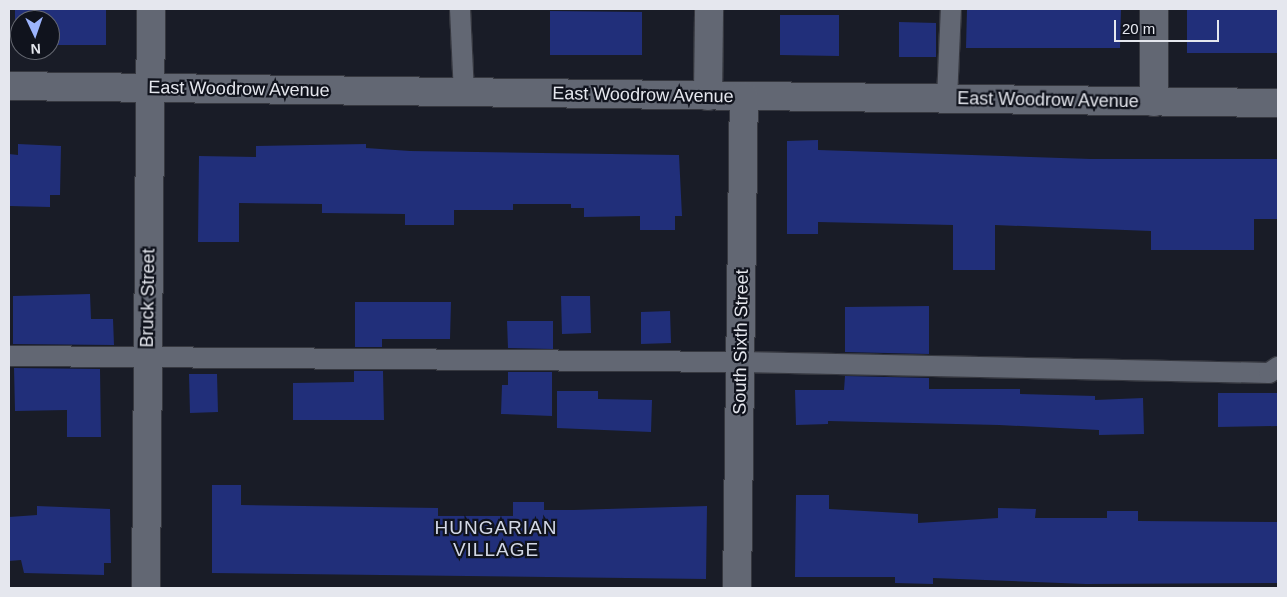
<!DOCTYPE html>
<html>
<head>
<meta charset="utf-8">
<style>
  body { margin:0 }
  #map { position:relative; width:1287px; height:597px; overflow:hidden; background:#191c27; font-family:Arial,sans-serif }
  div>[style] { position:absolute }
  .building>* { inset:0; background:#212f7a }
  .roads { filter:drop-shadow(1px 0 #363840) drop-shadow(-1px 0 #363840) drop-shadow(0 1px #363840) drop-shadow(0 -1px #363840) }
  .lane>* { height:20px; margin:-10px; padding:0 10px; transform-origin:10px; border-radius:10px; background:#626773 }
  .street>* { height:28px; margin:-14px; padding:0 14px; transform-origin:14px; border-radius:14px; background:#626773 }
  span { translate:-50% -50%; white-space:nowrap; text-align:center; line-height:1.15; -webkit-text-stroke:4.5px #10131d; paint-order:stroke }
  .street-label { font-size:18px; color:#e5e7ee }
  .neighbourhood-label { font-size:19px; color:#d3d8e6; letter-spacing:1px }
  .frame { position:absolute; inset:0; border:10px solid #e5e7ee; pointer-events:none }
  .north { position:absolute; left:10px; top:10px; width:50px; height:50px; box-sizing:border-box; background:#10131d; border:1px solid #656871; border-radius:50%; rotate:177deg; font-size:14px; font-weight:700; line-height:20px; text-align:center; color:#e5e7ee }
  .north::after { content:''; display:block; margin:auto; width:18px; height:22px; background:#9cb4fd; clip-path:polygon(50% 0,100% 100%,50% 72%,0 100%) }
  .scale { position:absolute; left:1114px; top:20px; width:105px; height:22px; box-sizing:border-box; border:2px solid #e5e7ee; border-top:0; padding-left:6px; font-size:15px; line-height:18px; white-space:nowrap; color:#e5e7ee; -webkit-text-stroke:4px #10131d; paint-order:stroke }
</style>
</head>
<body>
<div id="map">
  <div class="building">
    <i style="clip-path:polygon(15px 9px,106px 9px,106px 45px,50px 45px,50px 20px,20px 20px,20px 45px,15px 45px)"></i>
    <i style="clip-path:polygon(967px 9px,1121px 9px,1120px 48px,966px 48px)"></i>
    <i style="clip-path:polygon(1187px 9px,1278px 9px,1278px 53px,1187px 53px)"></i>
    <i style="clip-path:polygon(550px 11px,642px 12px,642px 55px,550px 55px)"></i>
    <i style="clip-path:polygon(780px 15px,839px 15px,839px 56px,780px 55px)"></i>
    <i style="clip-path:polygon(899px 22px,936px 23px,936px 57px,899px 57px)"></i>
    <i style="clip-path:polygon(818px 140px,818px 150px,1091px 159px,1278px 159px,1278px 219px,1254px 219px,1254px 250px,1151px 250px,1151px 231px,995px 225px,995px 270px,953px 270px,953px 225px,818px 222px,818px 234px,787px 234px,787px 141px)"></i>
    <i style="clip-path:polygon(18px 144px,61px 146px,60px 195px,50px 195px,50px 207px,9px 206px,9px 154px,18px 155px)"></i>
    <i style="clip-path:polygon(366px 144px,366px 148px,410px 151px,679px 155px,682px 216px,675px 216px,675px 230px,640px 230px,640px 216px,584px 217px,584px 208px,571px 208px,571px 204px,513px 204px,513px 210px,454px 210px,454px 225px,405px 225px,405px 214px,322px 213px,322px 204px,239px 203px,239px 242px,198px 242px,199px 156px,256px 157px,256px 146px)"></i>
    <i style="clip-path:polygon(90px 294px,91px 319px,113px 319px,114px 345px,13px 344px,13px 296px)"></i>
    <i style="clip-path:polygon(561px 296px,590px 296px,591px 333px,562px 334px)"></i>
    <i style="clip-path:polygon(355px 302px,451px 302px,450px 339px,382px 339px,382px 347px,355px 347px)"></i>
    <i style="clip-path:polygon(929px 306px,929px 354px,845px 352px,845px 307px)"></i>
    <i style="clip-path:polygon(670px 311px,671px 343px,641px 344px,641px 312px)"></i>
    <i style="clip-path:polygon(507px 321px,553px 321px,553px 349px,508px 348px)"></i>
    <i style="clip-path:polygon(14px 368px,100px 369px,101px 437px,67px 437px,67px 410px,15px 411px)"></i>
    <i style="clip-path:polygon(354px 371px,383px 371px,384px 420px,293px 420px,293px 383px,354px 382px)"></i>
    <i style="clip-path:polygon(508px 372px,552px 372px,552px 416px,501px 414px,502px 385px,508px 385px)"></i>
    <i style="clip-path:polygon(189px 374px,217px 374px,218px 412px,190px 413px)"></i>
    <i style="clip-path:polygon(845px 376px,929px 378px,929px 389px,1020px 389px,1020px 394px,1095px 396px,1095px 400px,1143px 398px,1144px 434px,1099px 435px,1099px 430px,999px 425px,828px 421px,828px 424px,796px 425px,795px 390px,844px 390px)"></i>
    <i style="clip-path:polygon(557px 391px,598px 391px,598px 399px,652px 400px,651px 432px,557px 428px)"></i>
    <i style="clip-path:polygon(1218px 393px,1278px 393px,1278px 426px,1218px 427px)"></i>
    <i style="clip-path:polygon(212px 485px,241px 485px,241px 505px,438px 508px,438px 516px,513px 516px,513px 502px,544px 502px,544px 510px,573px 510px,707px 506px,706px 579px,212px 573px)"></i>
    <i style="clip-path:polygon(796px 495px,829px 495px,829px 509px,918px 514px,918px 523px,998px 518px,998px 508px,1036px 509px,1035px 518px,1107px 518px,1107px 511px,1138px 511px,1138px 521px,1278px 522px,1278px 583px,1086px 584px,933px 578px,933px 584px,895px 583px,895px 577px,795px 577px)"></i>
    <i style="clip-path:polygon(37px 506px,110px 509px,111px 563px,104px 563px,104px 575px,24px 573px,21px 560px,9px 561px,9px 517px,37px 515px)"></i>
  </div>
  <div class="roads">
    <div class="lane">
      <i style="left:460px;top:9px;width:84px;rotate:87.3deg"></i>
      <i style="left:947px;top:99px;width:90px;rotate:-87.5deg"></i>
      <i style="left:9px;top:356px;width:732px;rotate:0.47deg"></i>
      <i style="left:741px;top:362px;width:528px;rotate:1.19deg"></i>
      <i style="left:1269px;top:373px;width:11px;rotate:-34deg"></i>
    </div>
    <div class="street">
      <i style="left:9px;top:86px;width:1269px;rotate:0.77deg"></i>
      <i style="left:708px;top:96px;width:87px;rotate:-89.3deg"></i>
      <i style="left:1154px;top:102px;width:93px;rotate:-90deg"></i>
      <i style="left:146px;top:588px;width:579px;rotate:-89.51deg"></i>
      <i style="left:737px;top:588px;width:492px;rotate:-89.2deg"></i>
    </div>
  </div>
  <div class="street-label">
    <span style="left:239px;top:89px;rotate:1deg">East Woodrow Avenue</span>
    <span style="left:643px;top:95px;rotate:1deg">East Woodrow Avenue</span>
    <span style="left:1048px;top:100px;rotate:1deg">East Woodrow Avenue</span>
    <span style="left:148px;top:298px;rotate:-89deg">Bruck Street</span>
    <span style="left:741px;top:342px;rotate:-89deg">South Sixth Street</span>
  </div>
  <div class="neighbourhood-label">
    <span style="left:496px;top:539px">HUNGARIAN<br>VILLAGE</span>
  </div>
  <div class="frame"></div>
  <div class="north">N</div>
  <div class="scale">20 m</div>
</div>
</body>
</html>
